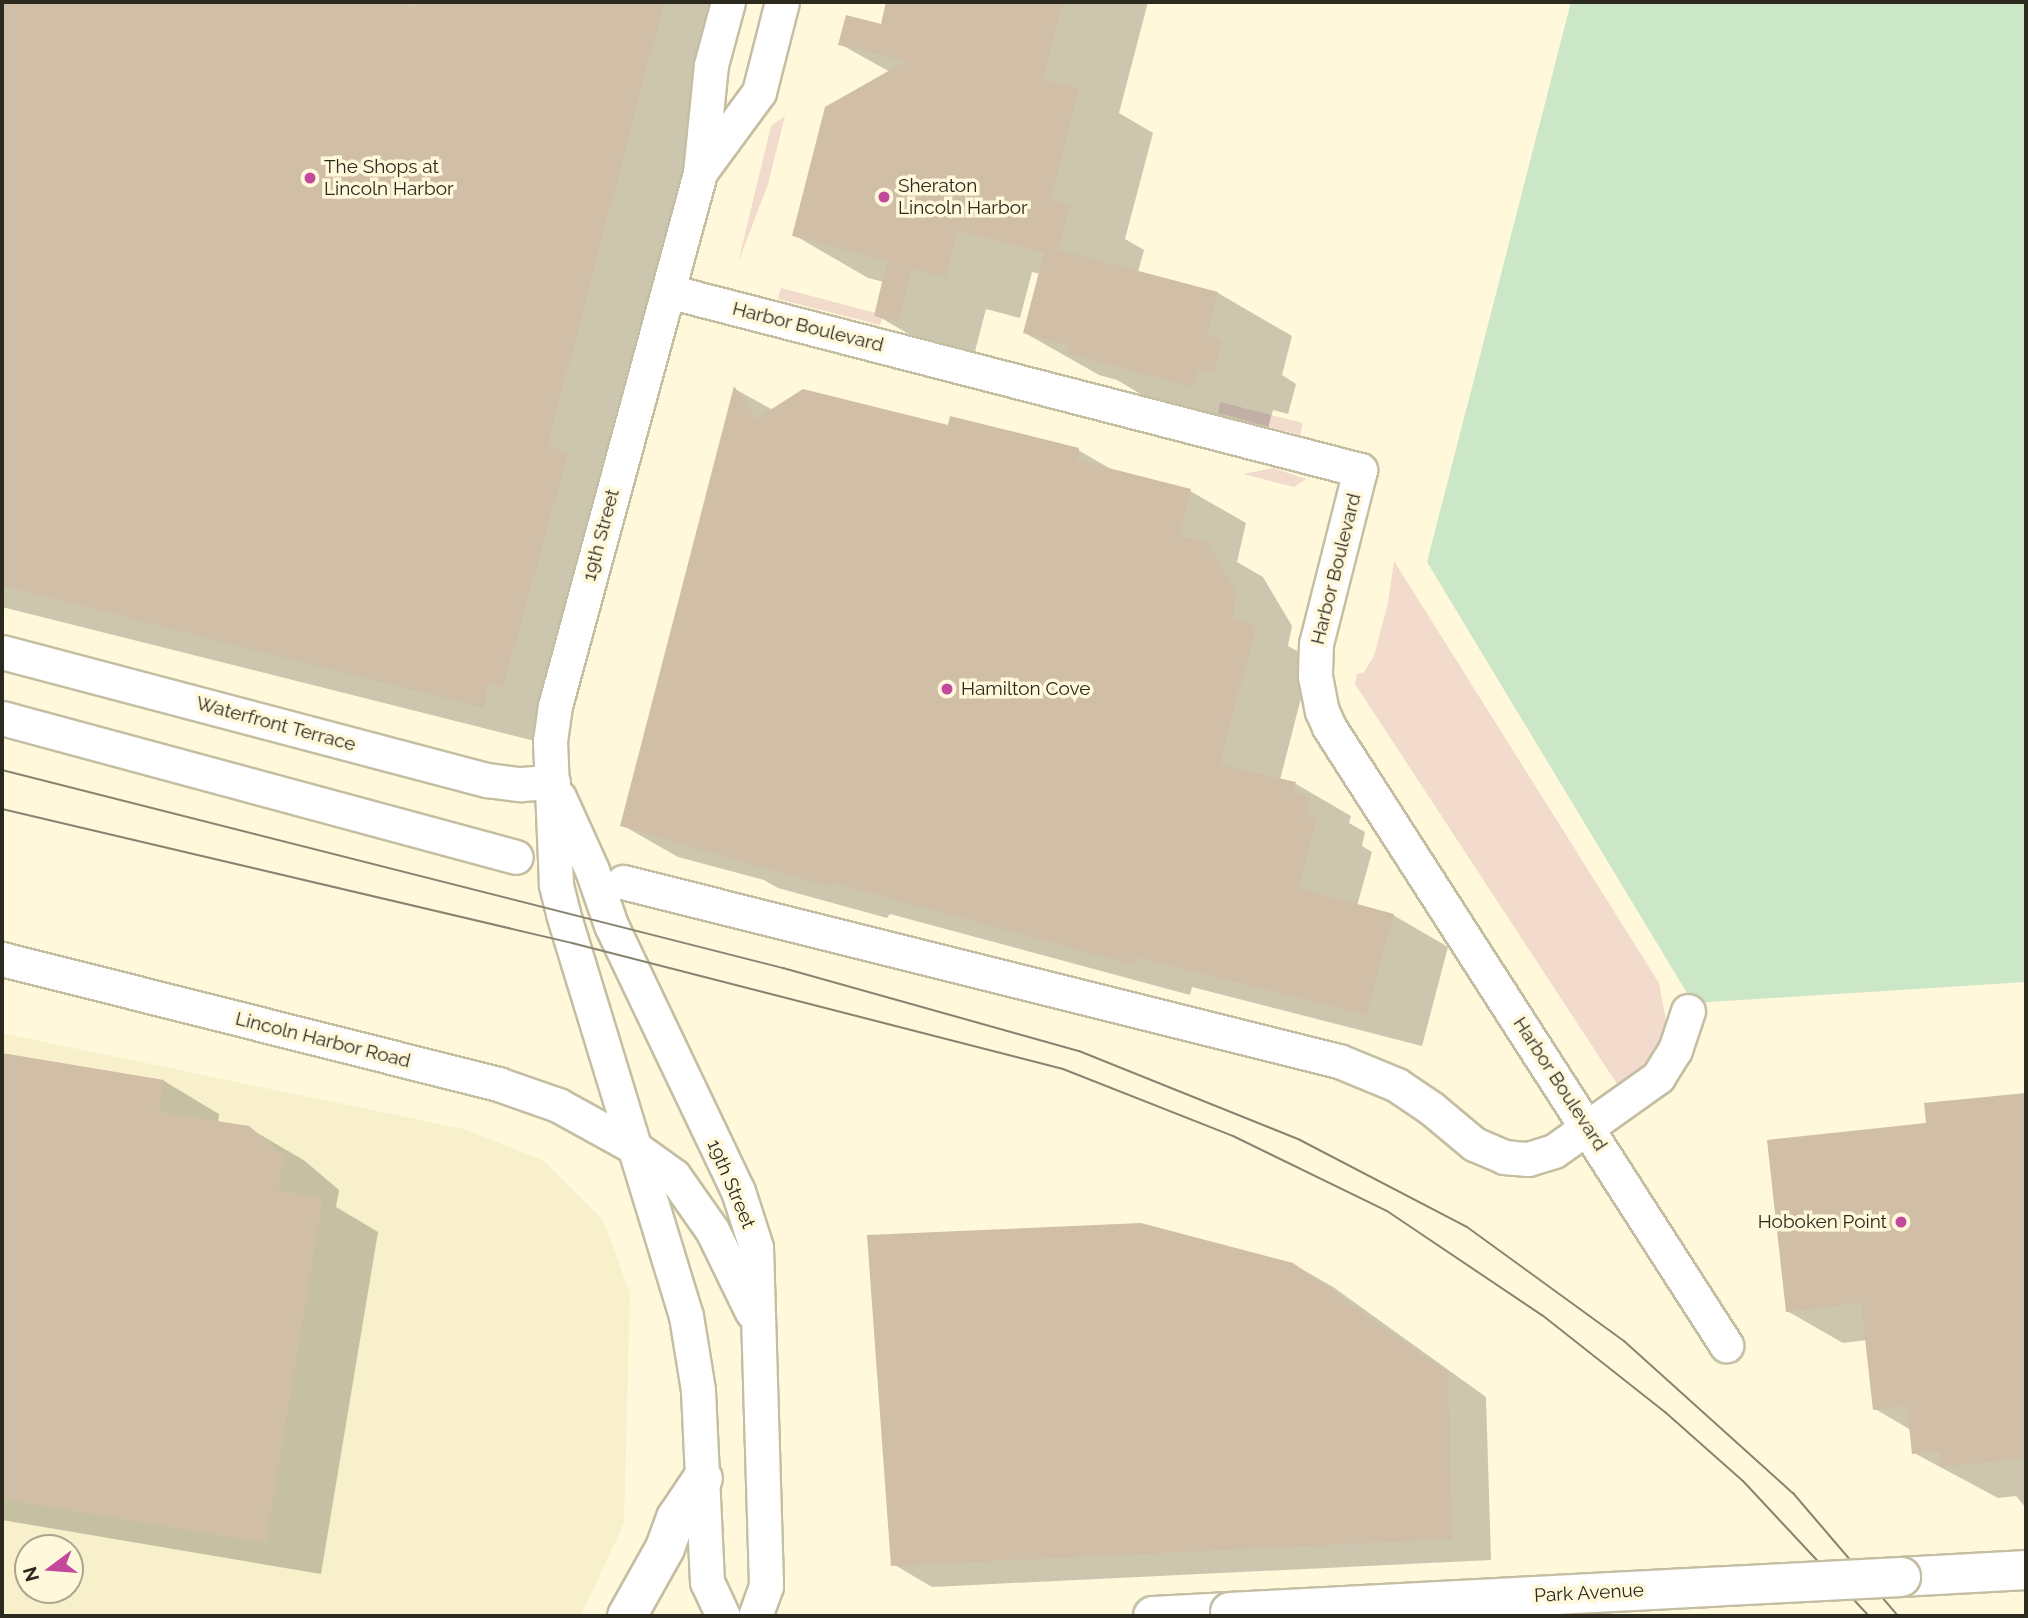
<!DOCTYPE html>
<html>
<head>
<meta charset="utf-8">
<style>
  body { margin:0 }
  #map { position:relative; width:2028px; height:1618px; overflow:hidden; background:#fff8db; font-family:Raleway,sans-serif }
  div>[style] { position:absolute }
  .built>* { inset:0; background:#f8f0cb }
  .green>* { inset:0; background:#f2dacd }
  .water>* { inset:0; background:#cce6c8 }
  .shadow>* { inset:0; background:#0003 }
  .building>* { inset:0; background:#d1bea7 }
  .roads { filter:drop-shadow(2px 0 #c4bea2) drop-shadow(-2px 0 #c4bea2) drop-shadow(0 2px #c4bea2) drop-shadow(0 -2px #c4bea2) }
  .minor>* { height:33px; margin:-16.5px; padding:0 16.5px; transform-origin:16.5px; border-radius:16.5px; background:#fff }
  .major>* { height:38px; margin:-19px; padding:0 19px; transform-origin:19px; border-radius:19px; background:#fff }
  .tram>* { height:2px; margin:-1px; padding:0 1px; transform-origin:1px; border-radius:1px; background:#888471 }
  .bridges { filter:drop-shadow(2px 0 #c4bea2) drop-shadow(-2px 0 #c4bea2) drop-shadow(0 2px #c4bea2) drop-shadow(0 -2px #c4bea2) }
  .major-bridge>* { height:38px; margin:-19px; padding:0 19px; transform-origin:19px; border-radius:19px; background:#fff }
  .dots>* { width:19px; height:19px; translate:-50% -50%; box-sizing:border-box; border:4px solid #fff8db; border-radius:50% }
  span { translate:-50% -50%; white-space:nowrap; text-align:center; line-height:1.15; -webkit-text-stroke:7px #fff8db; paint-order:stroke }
  .poi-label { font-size:19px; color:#2c291f }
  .left { translate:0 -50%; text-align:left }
  .right { translate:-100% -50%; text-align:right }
  .street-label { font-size:19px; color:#2c291f }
  .frame { position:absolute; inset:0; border:4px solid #2c291f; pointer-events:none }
  .north { position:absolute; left:14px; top:1534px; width:70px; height:70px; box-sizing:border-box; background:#fff8db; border:2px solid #aba590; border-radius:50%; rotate:254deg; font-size:19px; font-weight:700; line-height:28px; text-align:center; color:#2c291f }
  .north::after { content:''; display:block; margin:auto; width:24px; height:32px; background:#c2499c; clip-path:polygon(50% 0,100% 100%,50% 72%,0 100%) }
</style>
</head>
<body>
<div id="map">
  <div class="built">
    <i style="clip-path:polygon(evenodd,2px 1033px,463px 1129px,544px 1161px,603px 1220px,630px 1293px,624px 1523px,581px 1616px,2px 1616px,2px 1033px,28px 1548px,70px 1548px,70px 1590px,28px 1590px,28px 1548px)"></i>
  </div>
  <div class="green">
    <i style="clip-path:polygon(785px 116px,768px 184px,738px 263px,771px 126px)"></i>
    <i style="clip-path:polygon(781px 288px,883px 315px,880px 325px,778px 299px)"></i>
    <i style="clip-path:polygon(1220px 402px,1303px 423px,1300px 435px,1218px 413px)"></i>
    <i style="clip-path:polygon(1273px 468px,1306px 479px,1294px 487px,1243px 474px)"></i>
    <i style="clip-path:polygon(1394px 561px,1659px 983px,1666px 1021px,1660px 1044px,1650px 1061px,1619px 1087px,1355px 684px,1357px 674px,1364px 672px,1374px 656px,1388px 603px)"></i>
  </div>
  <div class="water">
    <i style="clip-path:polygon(1571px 2px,2026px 2px,2026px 982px,1693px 1003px,1427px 562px)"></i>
  </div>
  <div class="shadow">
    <i style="clip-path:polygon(2px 2px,737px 2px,611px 481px,631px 493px,567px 722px,547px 744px,2px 607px)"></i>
    <i style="clip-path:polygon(888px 2px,1148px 2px,1119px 113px,1153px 133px,1125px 239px,1144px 250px,1138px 272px,1218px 293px,1292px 336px,1282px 375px,1296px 384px,1288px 414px,1273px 410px,1268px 428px,1144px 396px,1117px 380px,1099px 375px,1025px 333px,1040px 274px,1032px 272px,1020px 318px,986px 309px,972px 363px,950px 358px,876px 315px,884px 282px,868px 278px,794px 235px,890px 72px,840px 44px,882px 26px)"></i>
    <i style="clip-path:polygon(735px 389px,773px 410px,949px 428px,1078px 450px,1116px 472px,1190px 491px,1246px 523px,1237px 562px,1263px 577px,1292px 626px,1288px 646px,1311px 659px,1280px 780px,1296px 784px,1351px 816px,1349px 823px,1365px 832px,1362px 846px,1372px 852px,1357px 906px,1393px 915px,1448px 947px,1422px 1046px,1192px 987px,1190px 995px,890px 914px,887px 918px,778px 888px,764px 880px,678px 857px,622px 825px)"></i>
    <i style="clip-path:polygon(2px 1054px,164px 1081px,219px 1114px,218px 1123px,249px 1128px,305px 1161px,339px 1190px,336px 1207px,378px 1232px,321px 1574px,2px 1520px)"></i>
    <i style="clip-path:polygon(2026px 1094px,2026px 1508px,2016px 1496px,1998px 1498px,1914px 1453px,1911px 1430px,1875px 1409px,1867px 1340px,1843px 1343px,1787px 1311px,1928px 1125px,1926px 1105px)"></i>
    <i style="clip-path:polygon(1293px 1264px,1333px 1287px,1486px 1397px,1491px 1560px,932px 1587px,893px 1564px)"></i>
  </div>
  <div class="building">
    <i style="clip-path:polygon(2px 2px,392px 2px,417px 8px,419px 2px,664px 2px,548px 444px,568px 454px,503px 687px,488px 683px,484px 708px,2px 586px)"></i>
    <i style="clip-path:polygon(886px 2px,1063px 2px,1043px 79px,1079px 88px,1050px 200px,1070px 206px,1059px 250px,1218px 292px,1207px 335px,1223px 339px,1214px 373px,1198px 369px,1194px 387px,1068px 354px,1070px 346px,1023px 333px,1044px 253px,958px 231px,946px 277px,912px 268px,898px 322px,874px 316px,887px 261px,792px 236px,825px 107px,906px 61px,838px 45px,846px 15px,881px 24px)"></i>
    <i style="clip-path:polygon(734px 386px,756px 419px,803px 389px,948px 425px,950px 416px,1079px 448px,1077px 460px,1191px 489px,1180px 536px,1207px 542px,1237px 593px,1232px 618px,1256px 626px,1220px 765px,1296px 782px,1293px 793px,1310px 798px,1306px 816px,1317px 818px,1298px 888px,1394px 914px,1366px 1015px,1136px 957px,1134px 965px,834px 883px,831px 887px,620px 826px)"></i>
    <i style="clip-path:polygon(2px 1053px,164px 1080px,159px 1112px,249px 1126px,284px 1156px,278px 1190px,323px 1198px,266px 1543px,2px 1499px)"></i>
    <i style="clip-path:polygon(2026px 1093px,2026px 1458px,1941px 1467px,1939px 1451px,1912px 1454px,1907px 1406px,1873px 1410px,1861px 1303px,1786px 1312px,1767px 1140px,1926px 1123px,1924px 1103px)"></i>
    <i style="clip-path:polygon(1141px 1223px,1293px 1263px,1448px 1373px,1452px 1539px,891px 1566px,867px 1235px)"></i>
  </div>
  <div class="roads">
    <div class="minor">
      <i style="left:701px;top:171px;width:98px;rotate:-53.7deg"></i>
      <i style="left:759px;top:92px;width:93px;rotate:-75.7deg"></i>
      <i style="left:668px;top:291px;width:715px;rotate:14.5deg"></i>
      <i style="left:1360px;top:470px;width:179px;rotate:104.2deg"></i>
      <i style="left:1316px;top:644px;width:32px;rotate:92deg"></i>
      <i style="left:1315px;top:676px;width:36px;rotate:79deg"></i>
      <i style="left:1322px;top:711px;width:17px;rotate:66deg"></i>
      <i style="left:1329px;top:727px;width:735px;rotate:57.28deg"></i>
      <i style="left:2px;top:652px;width:501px;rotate:14.81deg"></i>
      <i style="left:486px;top:780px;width:35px;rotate:7deg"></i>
      <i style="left:521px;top:784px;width:32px;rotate:-4deg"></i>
      <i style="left:2px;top:718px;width:532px;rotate:15.13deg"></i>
      <i style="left:559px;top:797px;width:80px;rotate:65.7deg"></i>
      <i style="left:592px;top:870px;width:58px;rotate:70.9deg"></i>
      <i style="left:611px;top:925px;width:295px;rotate:64.5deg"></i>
      <i style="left:738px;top:1191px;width:59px;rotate:72.2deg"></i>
      <i style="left:756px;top:1247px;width:339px;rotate:88.3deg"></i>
      <i style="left:766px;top:1586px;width:32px;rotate:110deg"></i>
      <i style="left:623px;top:882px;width:738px;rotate:14.04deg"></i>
      <i style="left:1339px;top:1061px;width:63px;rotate:22.5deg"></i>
      <i style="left:1397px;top:1085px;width:41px;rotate:34.1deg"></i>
      <i style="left:1431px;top:1108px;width:56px;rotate:39.9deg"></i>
      <i style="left:1474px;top:1144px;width:33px;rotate:23deg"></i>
      <i style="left:1504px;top:1157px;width:24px;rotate:5deg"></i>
      <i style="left:1528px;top:1159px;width:27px;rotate:-17deg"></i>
      <i style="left:1554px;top:1151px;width:128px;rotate:-35.4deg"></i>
      <i style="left:1658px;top:1077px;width:32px;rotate:-58deg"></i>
      <i style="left:1675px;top:1050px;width:41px;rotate:-71.6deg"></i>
      <i style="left:2px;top:959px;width:512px;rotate:14.14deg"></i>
      <i style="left:498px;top:1084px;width:64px;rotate:19.3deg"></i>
      <i style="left:558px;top:1105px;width:87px;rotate:28.9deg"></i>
      <i style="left:634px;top:1147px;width:49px;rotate:35.9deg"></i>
      <i style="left:674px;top:1176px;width:66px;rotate:54.9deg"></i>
      <i style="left:712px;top:1230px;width:91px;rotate:64deg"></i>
      <i style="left:723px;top:1616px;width:38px;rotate:-115deg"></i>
      <i style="left:707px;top:1582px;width:192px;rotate:-92.7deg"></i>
      <i style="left:698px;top:1390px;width:75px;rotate:-99.2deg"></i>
      <i style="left:686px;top:1316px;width:421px;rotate:-107deg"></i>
      <i style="left:563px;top:913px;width:30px;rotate:-104deg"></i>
      <i style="left:556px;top:884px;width:143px;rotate:-92.4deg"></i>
      <i style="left:550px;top:741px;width:35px;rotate:-82deg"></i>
      <i style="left:555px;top:706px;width:552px;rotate:-74.78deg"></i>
      <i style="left:700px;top:173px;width:109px;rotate:-84.2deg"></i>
      <i style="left:711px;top:65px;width:65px;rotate:-74.9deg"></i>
    </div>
    <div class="major">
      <i style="left:1901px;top:1577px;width:125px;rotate:-3.2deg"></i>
      <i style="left:627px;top:1616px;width:78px;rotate:-60.8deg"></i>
      <i style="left:665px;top:1548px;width:32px;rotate:-70deg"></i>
      <i style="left:676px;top:1518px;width:48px;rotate:-56deg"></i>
      <i style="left:1153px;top:1616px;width:77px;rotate:-3deg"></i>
    </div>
  </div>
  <div class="tram">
    <i style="left:2px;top:770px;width:806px;rotate:14.23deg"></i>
    <i style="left:783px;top:968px;width:307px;rotate:15.7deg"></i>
    <i style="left:1079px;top:1051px;width:238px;rotate:21.9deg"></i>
    <i style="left:1300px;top:1140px;width:188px;rotate:27.5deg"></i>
    <i style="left:1467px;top:1227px;width:194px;rotate:36deg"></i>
    <i style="left:1624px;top:1341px;width:227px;rotate:42deg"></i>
    <i style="left:1793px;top:1493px;width:162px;rotate:49.5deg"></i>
    <i style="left:2px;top:809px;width:586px;rotate:13.23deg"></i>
    <i style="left:572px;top:943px;width:507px;rotate:14.39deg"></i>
    <i style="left:1063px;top:1069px;width:183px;rotate:21.5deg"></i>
    <i style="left:1233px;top:1136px;width:171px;rotate:26deg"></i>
    <i style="left:1387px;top:1211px;width:187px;rotate:33.9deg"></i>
    <i style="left:1542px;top:1315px;width:157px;rotate:38.3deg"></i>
    <i style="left:1665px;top:1412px;width:104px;rotate:41.5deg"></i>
    <i style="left:1743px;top:1481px;width:185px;rotate:47deg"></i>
  </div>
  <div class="bridges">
    <div class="major-bridge">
      <i style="left:1230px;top:1612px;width:672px;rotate:-2.99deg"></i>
    </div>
  </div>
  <div class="dots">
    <i style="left:310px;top:178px;background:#c2499c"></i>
    <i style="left:884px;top:197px;background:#c2499c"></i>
    <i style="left:947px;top:689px;background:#c2499c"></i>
    <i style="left:1901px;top:1222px;background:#c2499c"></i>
  </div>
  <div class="poi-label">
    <span class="left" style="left:324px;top:178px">The Shops at<br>Lincoln Harbor</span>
    <span class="left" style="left:898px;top:197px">Sheraton<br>Lincoln Harbor</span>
    <span class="left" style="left:961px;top:689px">Hamilton Cove</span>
    <span class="right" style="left:1887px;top:1222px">Hoboken Point</span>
  </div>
  <div class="street-label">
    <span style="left:808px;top:327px;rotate:14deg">Harbor Boulevard</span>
    <span style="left:601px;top:535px;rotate:-75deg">19th Street</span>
    <span style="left:1336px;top:569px;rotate:-76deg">Harbor Boulevard</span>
    <span style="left:276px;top:724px;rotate:15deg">Waterfront Terrace</span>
    <span style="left:323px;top:1040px;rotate:14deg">Lincoln Harbor Road</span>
    <span style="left:1560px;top:1084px;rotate:57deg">Harbor Boulevard</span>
    <span style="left:731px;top:1184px;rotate:67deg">19th Street</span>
    <span style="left:1589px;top:1593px;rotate:-3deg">Park Avenue</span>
  </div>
  <div class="frame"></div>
  <div class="north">N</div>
</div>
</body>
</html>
